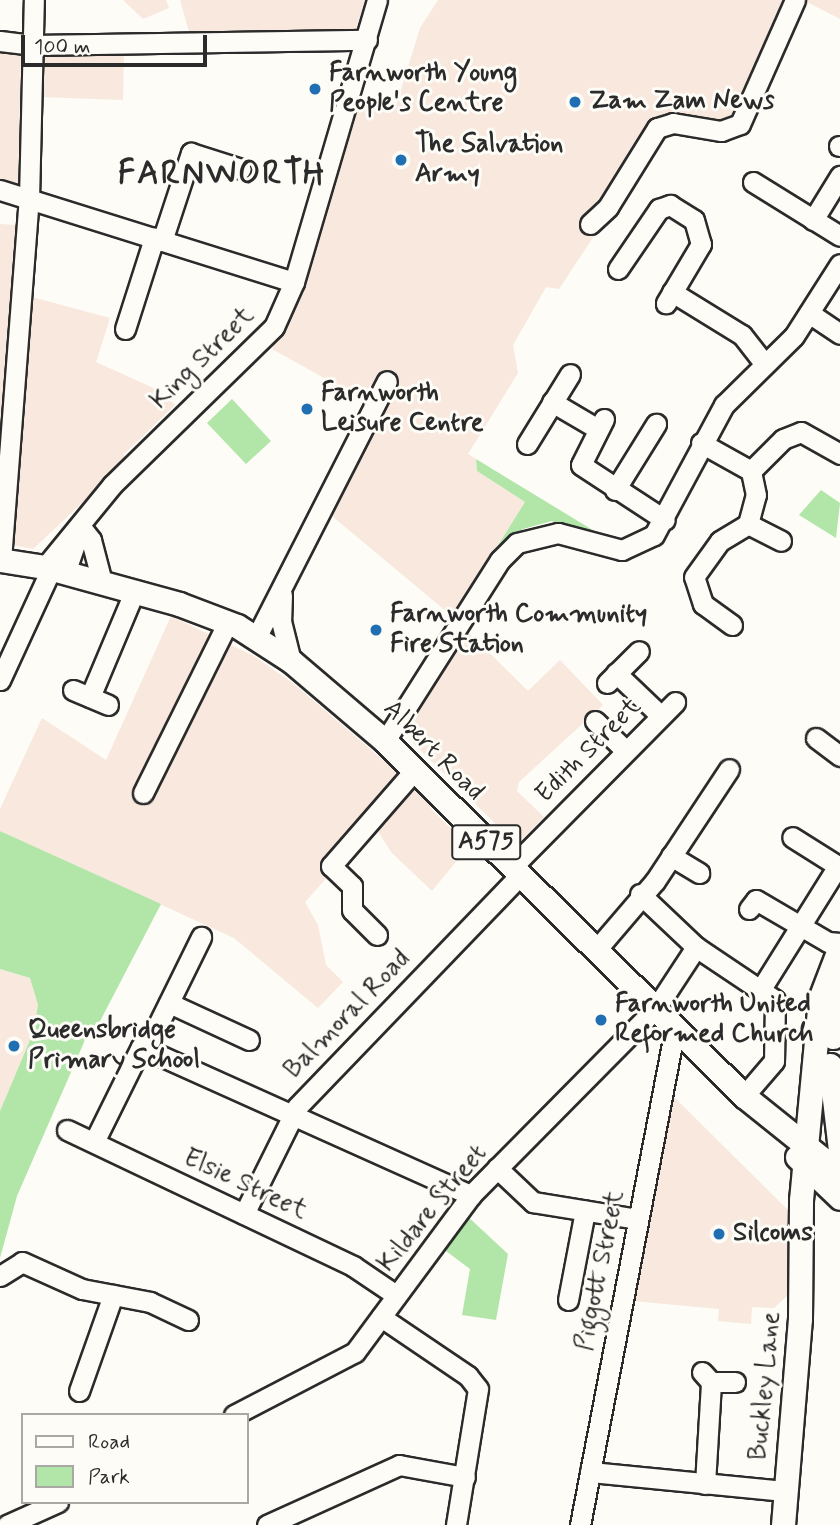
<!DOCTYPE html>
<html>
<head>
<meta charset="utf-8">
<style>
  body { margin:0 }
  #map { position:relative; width:840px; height:1525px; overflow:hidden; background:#fdfcf7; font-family:Mynerve,sans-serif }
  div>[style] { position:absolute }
  .built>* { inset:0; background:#f8e8dd }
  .green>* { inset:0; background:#b1e6a8 }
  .roads { filter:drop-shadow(2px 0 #2b2b2b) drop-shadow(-2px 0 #2b2b2b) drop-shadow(0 2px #2b2b2b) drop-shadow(0 -2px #2b2b2b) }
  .minor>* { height:19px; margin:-9.5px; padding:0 9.5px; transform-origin:9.5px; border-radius:9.5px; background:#fdfcf7 }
  .major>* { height:23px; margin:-11.5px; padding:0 11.5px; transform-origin:11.5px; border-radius:11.5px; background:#fdfcf7 }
  .dots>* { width:19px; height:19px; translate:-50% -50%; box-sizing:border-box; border:4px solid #fdfcf7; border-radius:50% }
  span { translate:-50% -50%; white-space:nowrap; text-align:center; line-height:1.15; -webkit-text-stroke:6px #fdfcf7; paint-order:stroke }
  .shield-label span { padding:2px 5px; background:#fdfcf7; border:2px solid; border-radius:5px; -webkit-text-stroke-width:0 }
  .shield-label { font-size:24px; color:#2b2b2b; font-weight:700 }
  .poi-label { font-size:26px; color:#2b2b2b; font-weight:700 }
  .left { translate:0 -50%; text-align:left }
  .street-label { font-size:26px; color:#2b2b2b }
  .district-label { font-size:33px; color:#2b2b2b; font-weight:700; letter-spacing:2px }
  .legend { position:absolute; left:21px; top:1413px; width:228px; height:91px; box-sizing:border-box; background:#fdfcf7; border:2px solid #a9a8a5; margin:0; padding:9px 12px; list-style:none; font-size:21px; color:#2b2b2b }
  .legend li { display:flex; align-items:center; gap:14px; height:35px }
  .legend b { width:35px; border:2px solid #a9a8a5 }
  .scale { position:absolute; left:21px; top:35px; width:186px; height:32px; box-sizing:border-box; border:4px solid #2b2b2b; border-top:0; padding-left:9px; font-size:21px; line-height:24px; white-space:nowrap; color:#2b2b2b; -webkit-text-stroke:5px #fdfcf7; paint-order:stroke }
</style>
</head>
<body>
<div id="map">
  <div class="built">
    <i style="clip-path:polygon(123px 0,166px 0,169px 8px,143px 19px)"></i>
    <i style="clip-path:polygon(180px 0,365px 0,356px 29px,189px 32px)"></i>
    <i style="clip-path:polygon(438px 0,840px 0,840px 19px,805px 1px,748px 127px,662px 133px,559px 289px,546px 287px,513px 345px,518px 373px,468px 454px,476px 459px,477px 471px,525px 502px,453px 617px,326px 511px,380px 409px,272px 349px,302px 291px,357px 100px,395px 109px,420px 28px)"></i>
    <i style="clip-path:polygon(0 50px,21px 54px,18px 188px,0 183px)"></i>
    <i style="clip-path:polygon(124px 50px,123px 100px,41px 97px,44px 52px)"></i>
    <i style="clip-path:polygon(0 224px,17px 225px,0 458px)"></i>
    <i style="clip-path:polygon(32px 297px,110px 318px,96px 362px,158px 390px,175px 405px,123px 455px,130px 458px,33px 549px,12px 545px)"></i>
    <i style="clip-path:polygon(171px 616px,254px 656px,294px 684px,424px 795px,432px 810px,469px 846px,432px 891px,391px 852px,374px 825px,305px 902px,318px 925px,326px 965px,343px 982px,318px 1008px,234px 938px,0 831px,0 809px,42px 718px,106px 760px)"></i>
    <i style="clip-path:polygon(468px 632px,528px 691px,560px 660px,603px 705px,519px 782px,517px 791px,544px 817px,521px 840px,509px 837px,410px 740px,409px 728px)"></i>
    <i style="clip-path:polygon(0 969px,30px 978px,38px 1005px,33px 1033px,0 1111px)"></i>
    <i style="clip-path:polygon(671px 1094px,794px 1216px,787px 1296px,774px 1308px,752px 1307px,751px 1324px,718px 1321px,719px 1309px,633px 1301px)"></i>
  </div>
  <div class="green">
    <i style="clip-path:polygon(232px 399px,271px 441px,246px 464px,207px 423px)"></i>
    <i style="clip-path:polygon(476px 459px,614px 543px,552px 521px,523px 529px,497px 547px,525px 502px,477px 471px)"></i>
    <i style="clip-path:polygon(821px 490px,840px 503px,836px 538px,799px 515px)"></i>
    <i style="clip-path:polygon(0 831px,161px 904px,97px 1027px,93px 1026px,85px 1040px,17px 1196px,0 1258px,0 1111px,33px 1033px,38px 1005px,30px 978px,0 969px)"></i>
    <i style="clip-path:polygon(465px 1214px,508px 1254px,496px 1320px,462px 1315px,470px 1269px,442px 1248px)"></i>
  </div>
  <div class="roads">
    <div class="minor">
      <i style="left:0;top:41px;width:32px;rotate:7deg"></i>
      <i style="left:32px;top:45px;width:335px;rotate:-0.9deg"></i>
      <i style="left:839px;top:146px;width:1px"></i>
      <i style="left:753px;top:182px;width:102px;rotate:31.8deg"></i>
      <i style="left:0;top:190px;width:308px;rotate:17.4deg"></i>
      <i style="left:813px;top:220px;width:52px;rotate:-58.5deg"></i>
      <i style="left:590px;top:224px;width:25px;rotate:-43deg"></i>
      <i style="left:608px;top:207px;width:93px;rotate:-58.2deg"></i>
      <i style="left:657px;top:128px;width:17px;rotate:-17deg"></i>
      <i style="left:673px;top:123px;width:49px;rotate:9.5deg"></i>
      <i style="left:721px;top:131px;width:20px;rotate:-20deg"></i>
      <i style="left:740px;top:124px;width:136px;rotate:-66.1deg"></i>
      <i style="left:162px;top:241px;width:93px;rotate:-71.8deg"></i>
      <i style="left:191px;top:153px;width:52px;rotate:17.7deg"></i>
      <i style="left:618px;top:269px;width:73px;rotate:-55.7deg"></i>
      <i style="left:659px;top:209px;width:12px;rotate:-20deg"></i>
      <i style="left:670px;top:205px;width:28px;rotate:32deg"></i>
      <i style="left:694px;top:220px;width:25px;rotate:74deg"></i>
      <i style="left:701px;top:244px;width:69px;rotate:120.7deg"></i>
      <i style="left:672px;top:292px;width:82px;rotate:31.6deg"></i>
      <i style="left:742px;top:335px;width:36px;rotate:52deg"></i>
      <i style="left:809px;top:313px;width:37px;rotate:34deg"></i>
      <i style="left:125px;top:329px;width:96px;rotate:-72.3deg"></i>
      <i style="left:552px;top:402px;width:53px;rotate:30.4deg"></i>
      <i style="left:604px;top:419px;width:51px;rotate:116.6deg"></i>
      <i style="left:581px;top:465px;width:100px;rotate:33.2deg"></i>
      <i style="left:701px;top:443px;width:57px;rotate:29.2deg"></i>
      <i style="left:527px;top:444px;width:82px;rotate:-58.4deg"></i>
      <i style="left:615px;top:490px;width:78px;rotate:-58.2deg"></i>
      <i style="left:748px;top:524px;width:37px;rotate:27deg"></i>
      <i style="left:81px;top:527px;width:16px;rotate:52deg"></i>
      <i style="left:91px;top:540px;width:43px;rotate:75.3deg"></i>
      <i style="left:1px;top:560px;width:362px;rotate:-85.6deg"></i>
      <i style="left:29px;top:199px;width:199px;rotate:-88.6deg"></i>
      <i style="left:45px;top:567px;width:106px;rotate:-50.7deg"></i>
      <i style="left:112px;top:485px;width:226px;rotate:-44.3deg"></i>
      <i style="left:274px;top:327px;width:49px;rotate:-66deg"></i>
      <i style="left:294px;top:282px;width:294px;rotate:-73.6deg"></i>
      <i style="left:65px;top:573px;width:49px;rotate:-70.8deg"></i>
      <i style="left:282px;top:595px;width:26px;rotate:92deg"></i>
      <i style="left:281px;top:621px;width:41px;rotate:76deg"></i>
      <i style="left:732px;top:625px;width:36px;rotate:-144deg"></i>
      <i style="left:703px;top:604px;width:28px;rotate:-108deg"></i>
      <i style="left:694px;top:577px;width:44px;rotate:-54.2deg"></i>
      <i style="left:720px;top:541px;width:33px;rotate:-31deg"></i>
      <i style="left:748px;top:524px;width:30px;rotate:-75deg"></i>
      <i style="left:756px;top:495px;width:25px;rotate:-102deg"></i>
      <i style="left:751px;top:471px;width:45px;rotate:-45deg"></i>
      <i style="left:783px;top:439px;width:19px;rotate:-21deg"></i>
      <i style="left:801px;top:432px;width:45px;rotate:29.4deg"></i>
      <i style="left:256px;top:638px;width:288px;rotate:-63deg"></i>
      <i style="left:616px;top:673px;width:62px;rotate:43.7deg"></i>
      <i style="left:0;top:680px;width:122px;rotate:-65.3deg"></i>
      <i style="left:607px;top:683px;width:45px;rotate:-45deg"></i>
      <i style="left:73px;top:690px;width:38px;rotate:23deg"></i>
      <i style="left:90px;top:697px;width:116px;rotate:-67.2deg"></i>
      <i style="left:595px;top:721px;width:43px;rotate:44.1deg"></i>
      <i style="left:816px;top:738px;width:30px;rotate:37deg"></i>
      <i style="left:385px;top:741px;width:214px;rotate:-57.6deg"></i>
      <i style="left:500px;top:560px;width:24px;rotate:-45deg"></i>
      <i style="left:517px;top:543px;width:42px;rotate:-13.7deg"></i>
      <i style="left:558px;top:533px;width:66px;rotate:14.9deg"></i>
      <i style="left:622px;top:550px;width:35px;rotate:-25deg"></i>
      <i style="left:654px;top:535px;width:148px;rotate:-61.7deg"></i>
      <i style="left:724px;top:405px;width:98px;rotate:-44.6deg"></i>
      <i style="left:794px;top:336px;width:85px;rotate:-57.4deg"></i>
      <i style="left:143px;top:793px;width:191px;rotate:-63.6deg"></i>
      <i style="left:671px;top:856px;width:33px;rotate:31deg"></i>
      <i style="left:512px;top:867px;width:232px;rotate:-45.3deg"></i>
      <i style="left:640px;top:894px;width:77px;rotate:43.4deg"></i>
      <i style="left:696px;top:947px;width:95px;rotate:33.9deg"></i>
      <i style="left:775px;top:1000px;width:61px;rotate:90.9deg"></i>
      <i style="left:774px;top:1061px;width:46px;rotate:130.6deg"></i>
      <i style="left:749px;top:909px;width:11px;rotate:-52deg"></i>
      <i style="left:756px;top:900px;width:83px;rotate:30.3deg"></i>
      <i style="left:828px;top:942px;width:12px;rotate:5deg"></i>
      <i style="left:377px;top:935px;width:35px;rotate:-135deg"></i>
      <i style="left:352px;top:910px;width:24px;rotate:-90deg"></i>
      <i style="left:352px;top:886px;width:29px;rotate:-136deg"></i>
      <i style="left:331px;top:866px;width:126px;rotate:-48.9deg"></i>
      <i style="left:596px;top:950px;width:91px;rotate:-49.5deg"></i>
      <i style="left:655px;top:881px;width:134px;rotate:-56.5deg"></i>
      <i style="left:761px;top:989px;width:145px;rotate:-58deg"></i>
      <i style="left:838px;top:866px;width:54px;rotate:-147.8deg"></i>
      <i style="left:169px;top:1003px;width:88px;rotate:24.8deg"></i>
      <i style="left:146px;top:1049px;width:125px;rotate:-63.8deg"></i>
      <i style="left:67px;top:1130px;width:317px;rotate:25.4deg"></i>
      <i style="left:353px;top:1266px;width:52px;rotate:34deg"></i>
      <i style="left:94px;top:1142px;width:106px;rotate:-63.7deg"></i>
      <i style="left:141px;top:1047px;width:362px;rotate:24.2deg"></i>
      <i style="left:497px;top:1168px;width:50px;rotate:43.4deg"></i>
      <i style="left:533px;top:1202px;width:105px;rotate:9.3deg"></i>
      <i style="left:244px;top:1214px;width:119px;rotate:-63.6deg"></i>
      <i style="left:297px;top:1107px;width:322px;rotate:-46.1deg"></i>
      <i style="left:0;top:1276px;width:26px;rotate:-32deg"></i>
      <i style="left:22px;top:1262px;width:66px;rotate:24.2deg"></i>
      <i style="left:82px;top:1289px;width:69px;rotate:10.8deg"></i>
      <i style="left:150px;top:1302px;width:42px;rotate:25.3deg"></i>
      <i style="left:568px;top:1300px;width:91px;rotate:-79.2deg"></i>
      <i style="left:381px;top:1317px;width:105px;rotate:34.1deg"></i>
      <i style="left:468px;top:1376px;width:16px;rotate:52deg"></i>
      <i style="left:478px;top:1389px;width:138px;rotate:99.2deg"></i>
      <i style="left:702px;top:1372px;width:13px;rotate:48deg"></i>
      <i style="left:711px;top:1382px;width:24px"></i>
      <i style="left:79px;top:1391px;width:102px;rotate:-70.5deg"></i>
      <i style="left:234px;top:1415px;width:136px;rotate:-27.5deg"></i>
      <i style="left:355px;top:1352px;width:195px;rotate:-53.5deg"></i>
      <i style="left:471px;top:1195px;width:263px;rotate:-45.3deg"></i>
      <i style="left:656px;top:1008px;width:73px;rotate:-56.7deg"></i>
      <i style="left:590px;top:1472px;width:196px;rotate:5.6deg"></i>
      <i style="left:705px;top:1484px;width:102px;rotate:-86.6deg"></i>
      <i style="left:7px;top:1525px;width:56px;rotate:-24.3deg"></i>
      <i style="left:267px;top:1525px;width:145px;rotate:-24.4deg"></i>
      <i style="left:399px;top:1465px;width:67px;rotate:10.3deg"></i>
      <i style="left:580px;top:1525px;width:506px;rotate:-79.18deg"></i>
    </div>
    <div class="major">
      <i style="left:0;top:560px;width:46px;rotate:8.8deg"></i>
      <i style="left:45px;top:567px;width:139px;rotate:15.4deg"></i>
      <i style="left:179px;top:604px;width:62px;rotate:20.8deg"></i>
      <i style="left:237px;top:626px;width:64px;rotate:32.9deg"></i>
      <i style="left:291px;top:661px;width:123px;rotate:40.4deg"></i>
      <i style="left:385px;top:741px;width:505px;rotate:44.68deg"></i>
      <i style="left:744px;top:1096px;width:123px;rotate:38.7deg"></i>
      <i style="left:833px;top:1037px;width:50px;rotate:-82deg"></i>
      <i style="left:830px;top:1065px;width:86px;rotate:83.3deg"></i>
      <i style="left:797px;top:1157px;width:59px;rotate:43.6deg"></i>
      <i style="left:783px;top:1525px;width:207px;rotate:-85.3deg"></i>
      <i style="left:800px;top:1319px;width:119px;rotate:-89.5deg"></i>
      <i style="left:801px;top:1200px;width:202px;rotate:-84.6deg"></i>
      <i style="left:820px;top:999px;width:56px;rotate:-69deg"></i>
    </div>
  </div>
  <div class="dots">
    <i style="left:315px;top:89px;background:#1f6fb2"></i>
    <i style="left:575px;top:102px;background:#1f6fb2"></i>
    <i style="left:401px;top:160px;background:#1f6fb2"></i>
    <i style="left:307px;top:409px;background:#1f6fb2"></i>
    <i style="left:376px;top:630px;background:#1f6fb2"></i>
    <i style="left:601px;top:1020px;background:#1f6fb2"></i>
    <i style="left:14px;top:1046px;background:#1f6fb2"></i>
    <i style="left:719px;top:1234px;background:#1f6fb2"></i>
  </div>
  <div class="shield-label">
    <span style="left:486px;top:842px">A575</span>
  </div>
  <div class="poi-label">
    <span class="left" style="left:329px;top:89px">Farnworth Young<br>People's Centre</span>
    <span class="left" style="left:589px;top:102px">Zam Zam News</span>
    <span class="left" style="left:415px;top:160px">The Salvation<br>Army</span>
    <span class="left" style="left:321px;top:409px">Farnworth<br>Leisure Centre</span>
    <span class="left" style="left:390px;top:630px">Farnworth Community<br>Fire Station</span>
    <span class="left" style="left:615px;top:1020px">Farnworth United<br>Reformed Church</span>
    <span class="left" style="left:28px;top:1046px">Queensbridge<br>Primary School</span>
    <span class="left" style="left:733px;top:1234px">Silcoms</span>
  </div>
  <div class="street-label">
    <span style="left:203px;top:359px;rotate:-45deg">King Street</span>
    <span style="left:433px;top:751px;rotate:45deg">Albert Road</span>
    <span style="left:589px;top:751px;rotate:-45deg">Edith Street</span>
    <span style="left:348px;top:1015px;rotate:-46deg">Balmoral Road</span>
    <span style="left:245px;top:1185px;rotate:25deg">Elsie Street</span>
    <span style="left:433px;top:1209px;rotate:-51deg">Kildare Street</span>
    <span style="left:601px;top:1271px;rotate:-79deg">Piggott Street</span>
    <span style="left:766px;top:1386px;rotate:-85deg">Buckley Lane</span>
  </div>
  <div class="district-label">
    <span style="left:222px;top:175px">FARNWORTH</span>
  </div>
  <ul class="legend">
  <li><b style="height:9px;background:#fdfcf7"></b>Road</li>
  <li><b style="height:19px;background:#b1e6a8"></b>Park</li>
  </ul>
  <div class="scale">100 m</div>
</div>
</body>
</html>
